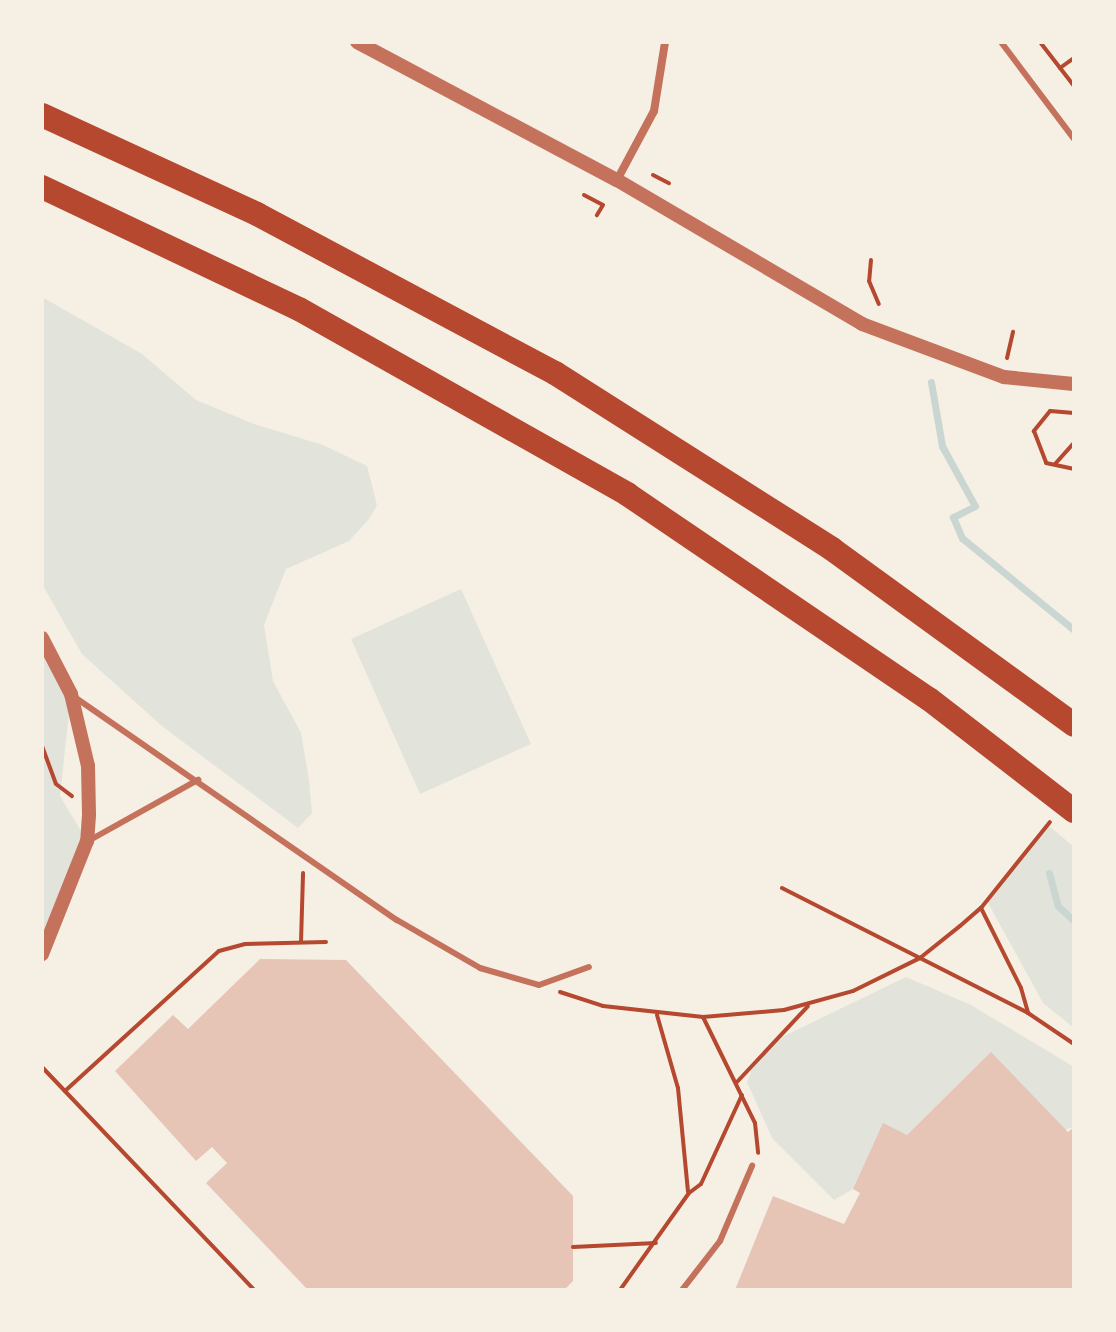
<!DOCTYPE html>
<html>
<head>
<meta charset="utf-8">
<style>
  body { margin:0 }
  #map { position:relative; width:1116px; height:1332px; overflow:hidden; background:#f6efe4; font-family:Commissioner,sans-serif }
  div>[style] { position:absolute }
  .green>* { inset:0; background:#e2e4dc }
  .stream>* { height:7px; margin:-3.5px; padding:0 3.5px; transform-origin:3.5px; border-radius:3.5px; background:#c9d6d2 }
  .building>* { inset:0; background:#e6c5b7 }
  .path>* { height:4px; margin:-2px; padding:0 2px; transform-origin:2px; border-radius:2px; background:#b5482f }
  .service>* { height:6px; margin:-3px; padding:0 3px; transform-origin:3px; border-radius:3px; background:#c5725c }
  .minor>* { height:8px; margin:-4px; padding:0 4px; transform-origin:4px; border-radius:4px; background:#c5725c }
  .tertiary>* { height:14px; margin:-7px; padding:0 7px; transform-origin:7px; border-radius:7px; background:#c5725c }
  .motorway>* { height:24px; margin:-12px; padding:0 12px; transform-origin:12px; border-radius:12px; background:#b5482f }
  span { translate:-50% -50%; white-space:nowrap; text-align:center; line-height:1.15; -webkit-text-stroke:8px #f6efe4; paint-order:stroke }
  .frame { position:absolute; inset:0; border:44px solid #f6efe4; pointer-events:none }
</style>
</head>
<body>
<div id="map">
  <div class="green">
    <i style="clip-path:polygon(42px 297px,142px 354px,196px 400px,254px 424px,323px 445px,367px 466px,377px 505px,369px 519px,349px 541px,286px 569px,264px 625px,273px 681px,301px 733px,309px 780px,312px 813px,298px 828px,163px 727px,82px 654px,42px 584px)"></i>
    <i style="clip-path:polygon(461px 589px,531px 744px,420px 794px,351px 639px)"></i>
    <i style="clip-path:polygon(42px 638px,71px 694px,60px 796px,87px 841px,42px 954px)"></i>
    <i style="clip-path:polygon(1048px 825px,1074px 847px,1074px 1028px,1043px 1003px,987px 901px)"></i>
    <i style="clip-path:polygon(906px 977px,971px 1005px,1074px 1067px,1074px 1127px,853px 1189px,834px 1200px,772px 1138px,747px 1082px,752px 1069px,784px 1036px)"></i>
  </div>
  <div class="stream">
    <i style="left:931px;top:382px;width:65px;rotate:80.2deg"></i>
    <i style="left:942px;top:446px;width:68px;rotate:61.2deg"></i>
    <i style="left:975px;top:506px;width:25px;rotate:153deg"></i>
    <i style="left:953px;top:517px;width:23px;rotate:67deg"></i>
    <i style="left:962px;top:538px;width:145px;rotate:39.4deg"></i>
    <i style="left:1049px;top:873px;width:34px;rotate:75deg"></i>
    <i style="left:1058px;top:906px;width:22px;rotate:43deg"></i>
  </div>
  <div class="building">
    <i style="clip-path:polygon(260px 959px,346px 960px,573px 1196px,573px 1281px,564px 1290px,308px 1290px,206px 1183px,227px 1163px,212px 1147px,196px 1161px,115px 1071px,173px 1015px,188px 1029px)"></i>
    <i style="clip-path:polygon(991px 1052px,1068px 1132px,1074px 1127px,1074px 1290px,735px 1290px,773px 1196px,844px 1224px,860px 1193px,853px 1189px,883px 1123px,907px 1135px)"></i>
  </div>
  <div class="path">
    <i style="left:1040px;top:42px;width:56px;rotate:52.3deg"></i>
    <i style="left:1060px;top:68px;width:17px;rotate:-36deg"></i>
    <i style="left:653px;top:175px;width:18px;rotate:27deg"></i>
    <i style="left:584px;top:195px;width:21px;rotate:28deg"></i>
    <i style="left:603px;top:205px;width:12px;rotate:121deg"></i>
    <i style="left:871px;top:260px;width:21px;rotate:95deg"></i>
    <i style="left:869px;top:281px;width:25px;rotate:67deg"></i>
    <i style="left:1007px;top:358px;width:27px;rotate:-77deg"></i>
    <i style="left:1074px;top:413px;width:24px;rotate:-175deg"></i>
    <i style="left:1050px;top:411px;width:26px;rotate:129deg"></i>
    <i style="left:1034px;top:431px;width:34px;rotate:69deg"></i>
    <i style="left:1046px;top:463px;width:29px;rotate:12deg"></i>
    <i style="left:1055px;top:464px;width:28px;rotate:-48deg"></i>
    <i style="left:42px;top:746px;width:40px;rotate:69.8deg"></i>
    <i style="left:56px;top:784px;width:20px;rotate:37deg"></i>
    <i style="left:782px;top:888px;width:276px;rotate:26.9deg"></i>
    <i style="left:1028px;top:1013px;width:55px;rotate:34deg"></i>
    <i style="left:981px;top:908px;width:89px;rotate:63.4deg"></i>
    <i style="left:1021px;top:988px;width:26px;rotate:74deg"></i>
    <i style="left:301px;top:942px;width:69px;rotate:-88.3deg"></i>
    <i style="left:560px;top:992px;width:45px;rotate:18deg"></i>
    <i style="left:603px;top:1006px;width:101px;rotate:6.3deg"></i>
    <i style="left:703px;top:1017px;width:81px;rotate:-4.9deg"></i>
    <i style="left:784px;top:1010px;width:72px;rotate:-15.4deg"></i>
    <i style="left:853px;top:991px;width:75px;rotate:-26.2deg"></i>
    <i style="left:920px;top:958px;width:51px;rotate:-38.7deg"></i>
    <i style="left:960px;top:926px;width:28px;rotate:-41deg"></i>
    <i style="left:981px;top:908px;width:110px;rotate:-51.3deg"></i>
    <i style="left:657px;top:1015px;width:76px;rotate:74deg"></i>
    <i style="left:678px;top:1088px;width:104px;rotate:84.5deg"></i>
    <i style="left:703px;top:1017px;width:118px;rotate:63.9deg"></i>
    <i style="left:755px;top:1123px;width:30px;rotate:84deg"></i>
    <i style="left:42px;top:1067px;width:308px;rotate:46.4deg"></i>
    <i style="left:736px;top:1083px;width:105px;rotate:-46.9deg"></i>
    <i style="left:65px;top:1091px;width:208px;rotate:-42.3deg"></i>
    <i style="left:219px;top:951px;width:27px;rotate:-15deg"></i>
    <i style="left:245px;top:944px;width:81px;rotate:-1.4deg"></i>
    <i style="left:573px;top:1247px;width:83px;rotate:-2.8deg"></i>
    <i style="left:620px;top:1290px;width:119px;rotate:-54.6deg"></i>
    <i style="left:689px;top:1193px;width:15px;rotate:-37deg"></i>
    <i style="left:701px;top:1184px;width:98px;rotate:-65.3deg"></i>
  </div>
  <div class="service">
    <i style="left:1001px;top:42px;width:121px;rotate:53deg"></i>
    <i style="left:73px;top:696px;width:394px;rotate:34.7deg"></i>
    <i style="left:397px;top:920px;width:96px;rotate:30deg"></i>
    <i style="left:480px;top:968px;width:61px;rotate:16.1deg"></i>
    <i style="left:539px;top:985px;width:53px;rotate:-19.8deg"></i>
    <i style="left:90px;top:840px;width:124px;rotate:-29.1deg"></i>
    <i style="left:682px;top:1290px;width:62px;rotate:-52.2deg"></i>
    <i style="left:720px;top:1241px;width:82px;rotate:-66.9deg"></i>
  </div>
  <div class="minor">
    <i style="left:617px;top:180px;width:78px;rotate:-61.8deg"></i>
    <i style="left:654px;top:111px;width:70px;rotate:-80.9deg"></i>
  </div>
  <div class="tertiary">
    <i style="left:357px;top:42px;width:294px;rotate:28deg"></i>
    <i style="left:617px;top:180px;width:284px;rotate:30.4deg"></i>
    <i style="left:862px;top:324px;width:152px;rotate:20.5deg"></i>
    <i style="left:1004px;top:377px;width:70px;rotate:5.7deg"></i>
    <i style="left:42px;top:638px;width:63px;rotate:62.6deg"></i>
    <i style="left:71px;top:694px;width:74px;rotate:76.7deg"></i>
    <i style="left:88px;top:766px;width:49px;rotate:88.8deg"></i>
    <i style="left:89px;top:815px;width:26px;rotate:94deg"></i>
    <i style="left:87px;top:841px;width:122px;rotate:111.7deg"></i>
  </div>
  <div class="motorway">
    <i style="left:42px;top:115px;width:237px;rotate:24.7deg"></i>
    <i style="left:257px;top:214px;width:338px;rotate:28.1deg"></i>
    <i style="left:555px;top:373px;width:328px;rotate:32.4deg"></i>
    <i style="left:832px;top:549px;width:299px;rotate:36deg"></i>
    <i style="left:42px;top:187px;width:284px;rotate:25.4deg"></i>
    <i style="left:299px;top:309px;width:377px;rotate:29.4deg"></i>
    <i style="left:627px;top:494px;width:365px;rotate:34.2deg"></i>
    <i style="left:929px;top:699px;width:183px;rotate:37.7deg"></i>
  </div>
  <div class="frame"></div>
</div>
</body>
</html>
